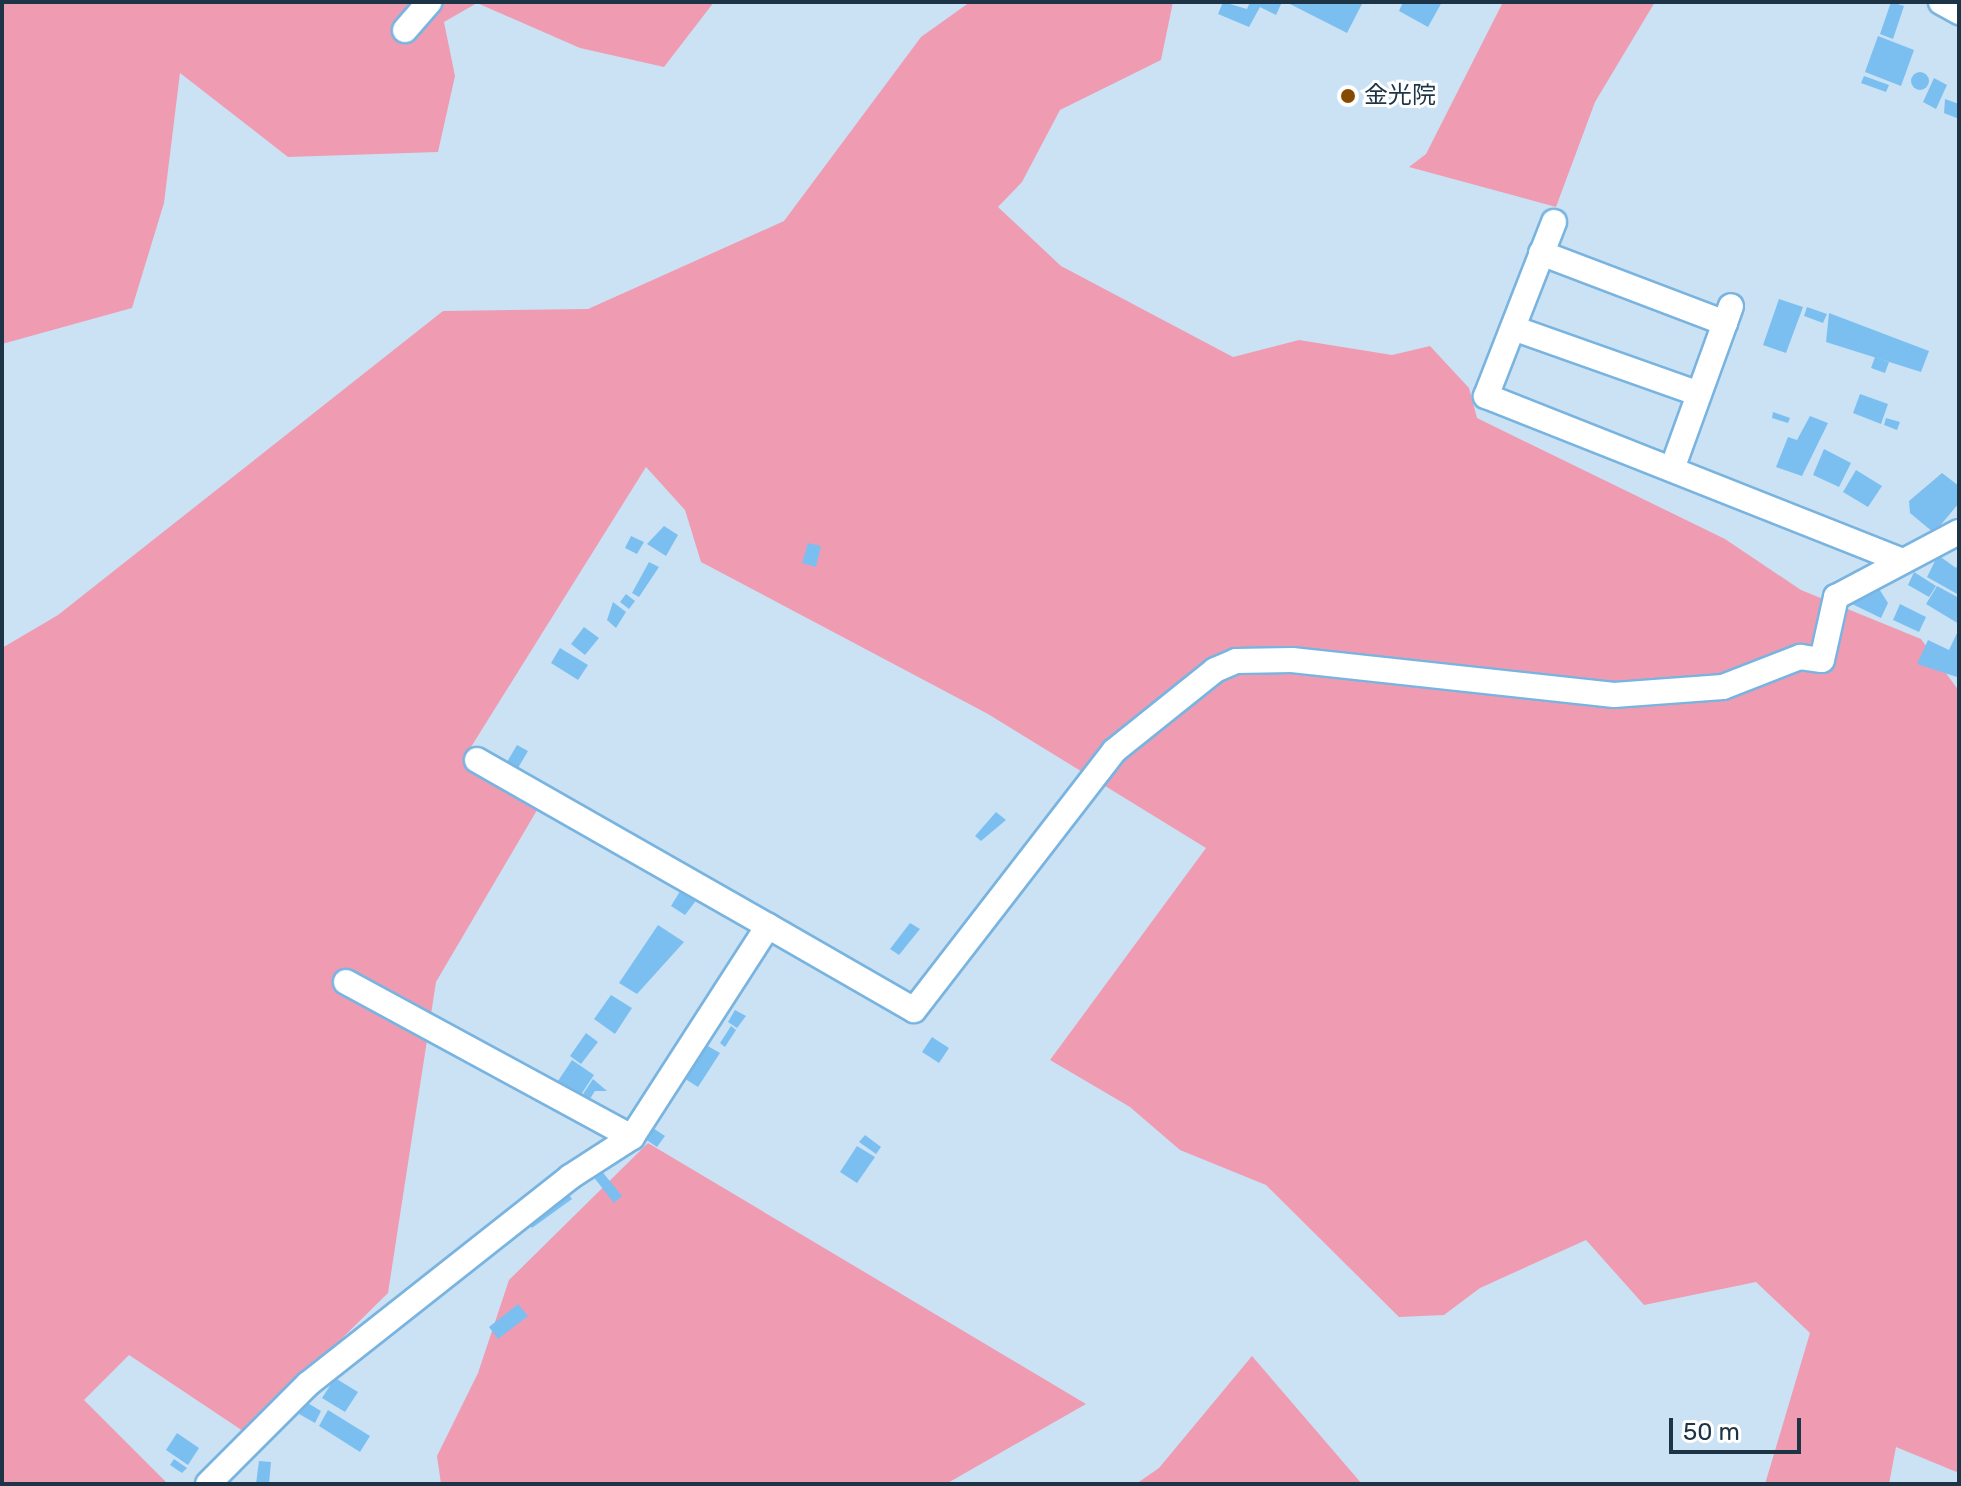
<!DOCTYPE html>
<html>
<head>
<meta charset="utf-8">
<style>
  body { margin:0 }
  #map { position:relative; width:1961px; height:1486px; overflow:hidden; background:#cbe2f5; font-family:Rubik,"Noto Sans JP",sans-serif }
  div>[style] { position:absolute }
  .green>* { inset:0; background:#ef9cb3 }
  .building>* { inset:0; background:#7bbff1 }
  .round { border-radius:50% }
  .roads { filter:drop-shadow(2px 0 #79b4e0) drop-shadow(-2px 0 #79b4e0) drop-shadow(0 2px #79b4e0) drop-shadow(0 -2px #79b4e0) }
  .minor>* { height:24px; margin:-12px; padding:0 12px; transform-origin:12px; border-radius:12px; background:#fff }
  .dots>* { width:22px; height:22px; translate:-50% -50%; box-sizing:border-box; border:4px solid #fff; border-radius:50% }
  span { translate:-50% -50%; white-space:nowrap; text-align:center; line-height:1.15; -webkit-text-stroke:6px #fff; paint-order:stroke }
  .poi-label { font-size:24px; color:#1c3446 }
  .left { translate:0 -50%; text-align:left }
  .frame { position:absolute; inset:0; border:4px solid #1c3446; pointer-events:none }
  .scale { position:absolute; left:1669px; top:1418px; width:132px; height:36px; box-sizing:border-box; border:4px solid #1c3446; border-top:0; padding-left:10px; font-size:24px; line-height:28px; white-space:nowrap; color:#1c3446; -webkit-text-stroke:6px #fff; paint-order:stroke }
</style>
</head>
<body>
<div id="map">
  <div class="green">
    <i style="clip-path:polygon(2px 2px,714px 2px,664px 67px,580px 48px,477px 3px,444px 22px,455px 76px,438px 152px,288px 157px,180px 73px,164px 203px,132px 308px,2px 344px)"></i>
    <i style="clip-path:polygon(970px 2px,1173px 2px,1161px 60px,1060px 110px,1022px 182px,998px 207px,1061px 266px,1233px 357px,1299px 340px,1392px 355px,1430px 346px,1469px 388px,1477px 418px,1725px 539px,1801px 590px,1921px 639px,1959px 691px,1959px 1473px,1896px 1447px,1889px 1484px,1765px 1484px,1810px 1333px,1756px 1282px,1644px 1305px,1586px 1240px,1480px 1288px,1444px 1315px,1399px 1317px,1266px 1185px,1180px 1150px,1130px 1107px,1050px 1060px,1206px 848px,988px 714px,701px 562px,685px 510px,646px 467px,466px 755px,540px 805px,436px 982px,388px 1293px,246px 1433px,129px 1355px,84px 1400px,168px 1484px,2px 1484px,2px 648px,58px 615px,443px 311px,588px 309px,784px 221px,921px 37px)"></i>
    <i style="clip-path:polygon(1503px 2px,1655px 2px,1595px 102px,1556px 207px,1409px 167px,1426px 154px)"></i>
    <i style="clip-path:polygon(648px 1143px,1086px 1404px,946px 1484px,441px 1484px,437px 1456px,478px 1373px,509px 1280px)"></i>
    <i style="clip-path:polygon(1252px 1356px,1362px 1484px,1136px 1484px,1159px 1468px)"></i>
  </div>
  <div class="building">
    <i style="clip-path:polygon(1223px 2px,1247px 9px,1250px 2px,1282px 2px,1276px 15px,1260px 7px,1249px 27px,1218px 14px)"></i>
    <i style="clip-path:polygon(1286px 2px,1363px 2px,1347px 33px)"></i>
    <i style="clip-path:polygon(1403px 2px,1442px 2px,1428px 27px,1399px 11px)"></i>
    <i style="clip-path:polygon(1891px 2px,1904px 6px,1893px 39px,1880px 34px)"></i>
    <i style="clip-path:polygon(1878px 36px,1914px 50px,1901px 86px,1865px 72px)"></i>
    <i class="round" style="left:1911px;top:72px;width:18px;height:18px"></i>
    <i style="clip-path:polygon(1864px 76px,1889px 85px,1886px 92px,1861px 83px)"></i>
    <i style="clip-path:polygon(1934px 78px,1947px 85px,1936px 109px,1923px 102px)"></i>
    <i style="clip-path:polygon(1945px 99px,1959px 104px,1959px 119px,1944px 113px)"></i>
    <i style="clip-path:polygon(1779px 299px,1803px 307px,1786px 353px,1763px 345px)"></i>
    <i style="clip-path:polygon(1807px 307px,1827px 314px,1823px 323px,1804px 316px)"></i>
    <i style="clip-path:polygon(1829px 313px,1929px 351px,1921px 372px,1826px 342px)"></i>
    <i style="clip-path:polygon(1875px 357px,1889px 362px,1885px 373px,1871px 368px)"></i>
    <i style="clip-path:polygon(1860px 394px,1888px 404px,1881px 424px,1853px 413px)"></i>
    <i style="clip-path:polygon(1773px 412px,1790px 418px,1788px 423px,1772px 418px)"></i>
    <i style="clip-path:polygon(1810px 416px,1828px 423px,1802px 476px,1776px 467px,1788px 437px,1797px 440px)"></i>
    <i style="clip-path:polygon(1886px 418px,1900px 422px,1897px 430px,1884px 425px)"></i>
    <i style="clip-path:polygon(1824px 449px,1851px 463px,1839px 487px,1813px 475px)"></i>
    <i style="clip-path:polygon(1856px 470px,1882px 486px,1868px 507px,1843px 492px)"></i>
    <i style="clip-path:polygon(1942px 473px,1959px 486px,1959px 503px,1934px 533px,1910px 513px,1909px 501px)"></i>
    <i style="clip-path:polygon(664px 526px,678px 535px,666px 556px,647px 544px)"></i>
    <i style="clip-path:polygon(631px 536px,644px 542px,637px 554px,625px 548px)"></i>
    <i style="clip-path:polygon(808px 543px,821px 546px,816px 567px,802px 563px)"></i>
    <i style="clip-path:polygon(1938px 555px,1956px 568px,1959px 562px,1959px 595px,1927px 577px)"></i>
    <i style="clip-path:polygon(649px 562px,659px 567px,639px 597px,632px 593px)"></i>
    <i style="clip-path:polygon(1914px 572px,1936px 586px,1929px 597px,1908px 585px)"></i>
    <i style="clip-path:polygon(1876px 584px,1888px 603px,1881px 618px,1850px 603px,1853px 595px,1872px 594px)"></i>
    <i style="clip-path:polygon(1937px 586px,1959px 598px,1959px 624px,1926px 604px)"></i>
    <i style="clip-path:polygon(626px 594px,635px 601px,629px 609px,620px 602px)"></i>
    <i style="clip-path:polygon(613px 602px,626px 612px,616px 628px,607px 620px)"></i>
    <i style="clip-path:polygon(1900px 604px,1926px 617px,1919px 632px,1893px 620px)"></i>
    <i style="clip-path:polygon(584px 627px,599px 638px,585px 655px,571px 644px)"></i>
    <i style="clip-path:polygon(1959px 629px,1957px 677px,1917px 664px,1928px 640px,1949px 650px)"></i>
    <i style="clip-path:polygon(560px 648px,588px 665px,578px 680px,551px 663px)"></i>
    <i style="clip-path:polygon(517px 745px,528px 751px,518px 768px,507px 762px)"></i>
    <i style="clip-path:polygon(996px 812px,1006px 820px,981px 841px,975px 836px)"></i>
    <i style="clip-path:polygon(682px 888px,698px 898px,685px 915px,671px 906px)"></i>
    <i style="clip-path:polygon(910px 923px,920px 929px,899px 955px,890px 949px)"></i>
    <i style="clip-path:polygon(658px 925px,684px 942px,637px 994px,619px 983px)"></i>
    <i style="clip-path:polygon(611px 995px,632px 1008px,615px 1034px,594px 1019px)"></i>
    <i style="clip-path:polygon(735px 1010px,746px 1016px,737px 1028px,728px 1022px)"></i>
    <i style="clip-path:polygon(731px 1026px,736px 1030px,725px 1047px,720px 1043px)"></i>
    <i style="clip-path:polygon(586px 1033px,598px 1042px,581px 1064px,570px 1056px)"></i>
    <i style="clip-path:polygon(932px 1037px,949px 1048px,939px 1063px,922px 1052px)"></i>
    <i style="clip-path:polygon(699px 1041px,720px 1053px,698px 1087px,679px 1075px)"></i>
    <i style="clip-path:polygon(572px 1060px,594px 1075px,576px 1102px,554px 1087px)"></i>
    <i style="clip-path:polygon(593px 1079px,607px 1091px,595px 1091px,586px 1105px,579px 1100px)"></i>
    <i style="clip-path:polygon(650px 1126px,665px 1136px,657px 1147px,642px 1137px)"></i>
    <i style="clip-path:polygon(865px 1135px,881px 1147px,876px 1154px,859px 1142px)"></i>
    <i style="clip-path:polygon(857px 1146px,875px 1157px,857px 1183px,840px 1172px)"></i>
    <i style="clip-path:polygon(600px 1169px,622px 1196px,614px 1203px,592px 1175px)"></i>
    <i style="clip-path:polygon(566px 1191px,572px 1199px,532px 1228px,527px 1221px)"></i>
    <i style="clip-path:polygon(518px 1304px,528px 1316px,498px 1339px,489px 1327px)"></i>
    <i style="clip-path:polygon(335px 1378px,358px 1392px,345px 1412px,322px 1398px)"></i>
    <i style="clip-path:polygon(306px 1402px,321px 1411px,315px 1423px,299px 1414px)"></i>
    <i style="clip-path:polygon(328px 1410px,370px 1436px,360px 1452px,319px 1426px)"></i>
    <i style="clip-path:polygon(177px 1433px,199px 1448px,188px 1465px,166px 1450px)"></i>
    <i style="clip-path:polygon(174px 1459px,187px 1468px,182px 1473px,170px 1465px)"></i>
    <i style="clip-path:polygon(259px 1461px,271px 1462px,269px 1484px,256px 1484px)"></i>
  </div>
  <div class="roads">
    <div class="minor">
      <i style="left:1941px;top:2px;width:21px;rotate:29deg"></i>
      <i style="left:405px;top:30px;width:37px;rotate:-49deg"></i>
      <i style="left:1554px;top:222px;width:187px;rotate:111.3deg"></i>
      <i style="left:1486px;top:396px;width:448px;rotate:21.6deg"></i>
      <i style="left:1541px;top:253px;width:197px;rotate:20.8deg"></i>
      <i style="left:1513px;top:328px;width:197px;rotate:19.5deg"></i>
      <i style="left:1672px;top:469px;width:173px;rotate:-70.1deg"></i>
      <i style="left:477px;top:760px;width:335px;rotate:29.7deg"></i>
      <i style="left:346px;top:982px;width:325px;rotate:28.5deg"></i>
      <i style="left:208px;top:1484px;width:141px;rotate:-45deg"></i>
      <i style="left:308px;top:1384px;width:334px;rotate:-38.3deg"></i>
      <i style="left:570px;top:1177px;width:74px;rotate:-32.8deg"></i>
      <i style="left:632px;top:1137px;width:251px;rotate:-57.2deg"></i>
      <i style="left:768px;top:926px;width:168px;rotate:29.9deg"></i>
      <i style="left:914px;top:1010px;width:327px;rotate:-52.3deg"></i>
      <i style="left:1114px;top:751px;width:129px;rotate:-38.7deg"></i>
      <i style="left:1215px;top:670px;width:23px;rotate:-23deg"></i>
      <i style="left:1236px;top:661px;width:56px;rotate:-1deg"></i>
      <i style="left:1292px;top:660px;width:324px;rotate:6.2deg"></i>
      <i style="left:1614px;top:695px;width:109px;rotate:-4.2deg"></i>
      <i style="left:1723px;top:687px;width:83px;rotate:-21.3deg"></i>
      <i style="left:1800px;top:657px;width:22px;rotate:8deg"></i>
      <i style="left:1822px;top:660px;width:65px;rotate:-77.5deg"></i>
      <i style="left:1836px;top:597px;width:139px;rotate:-27.9deg"></i>
    </div>
  </div>
  <div class="dots">
    <i style="left:1348px;top:96px;background:#864b02"></i>
  </div>
  <div class="poi-label">
    <span class="left" style="left:1364px;top:96px">金光院</span>
  </div>
  <div class="frame"></div>
  <div class="scale">50 m</div>
</div>
</body>
</html>
